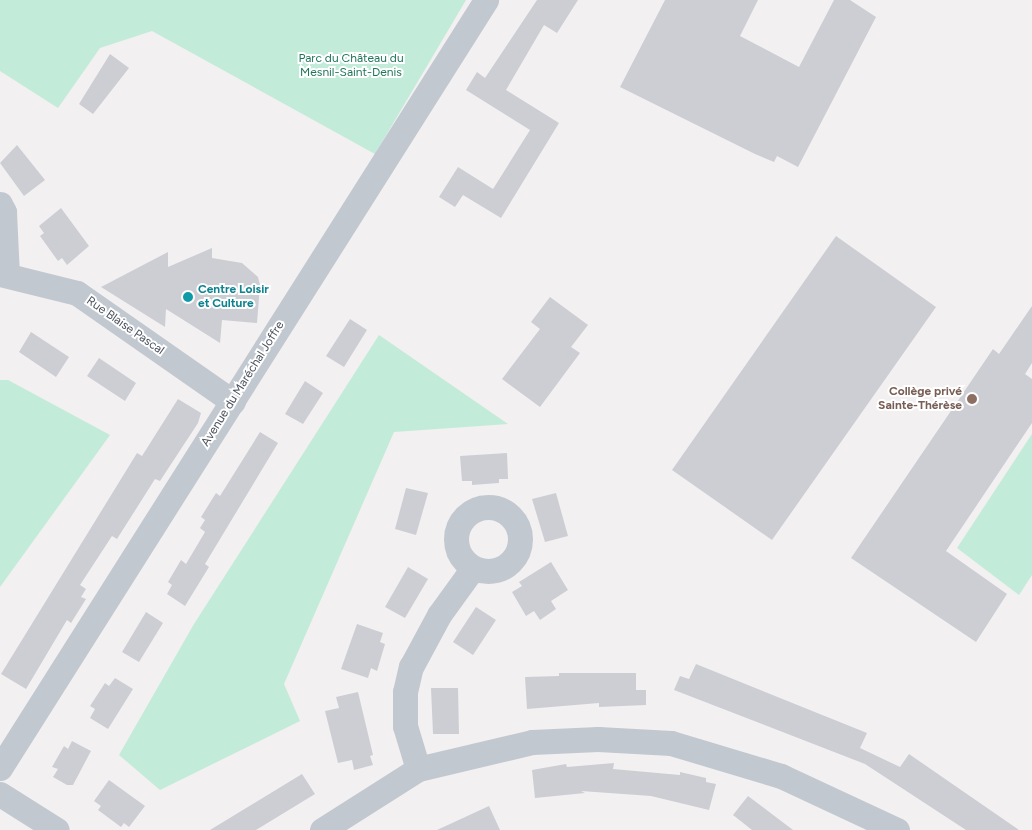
<!DOCTYPE html>
<html>
<head>
<meta charset="utf-8">
<style>
  body { margin:0 }
  #map { position:relative; width:1032px; height:830px; overflow:hidden; background:#f2f0f0; font-family:Figtree,sans-serif }
  div>[style] { position:absolute }
  .green>* { inset:0; background:#c3ebd9 }
  .building>* { inset:0; background:#cdced4 }
  .minor>* { height:25px; margin:-12.5px; padding:0 12.5px; transform-origin:12.5px; border-radius:12.5px; background:#c2c8d0 }
  .minor>.ring { margin:-12.5px; padding:0; box-sizing:content-box; background:none; border:25px solid #c2c8d0; border-radius:50% }
  .dots>* { width:14px; height:14px; translate:-50% -50%; box-sizing:border-box; border:2px solid #fff; border-radius:50% }
  span { translate:-50% -50%; white-space:nowrap; text-align:center; line-height:1.15; -webkit-text-stroke:4px #fff; paint-order:stroke }
  .park-label { font-size:12px; color:#21765a }
  .culture-label { font-size:12px; color:#0d838f; font-weight:700 }
  .left { translate:0 -50%; text-align:left }
  .street-label { font-size:12px; color:#49505b }
  .education-label { font-size:12px; color:#785e54; font-weight:700 }
  .right { translate:-100% -50%; text-align:right }
</style>
</head>
<body>
<div id="map">
  <div class="green">
    <i style="clip-path:polygon(0 0,466px 0,375px 154px,152px 31px,100px 48px,58px 108px,0 71px)"></i>
    <i style="clip-path:polygon(379px 335px,508px 424px,394px 432px,284px 684px,300px 721px,160px 790px,119px 755px,194px 624px)"></i>
    <i style="clip-path:polygon(0 380px,8px 380px,110px 435px,0 587px)"></i>
    <i style="clip-path:polygon(1032px 434px,1032px 575px,1019px 595px,957px 548px)"></i>
  </div>
  <div class="building">
    <i style="clip-path:polygon(537px 0,578px 0,557px 33px,544px 25px,506px 90px,559px 123px,501px 218px,463px 195px,455px 207px,439px 197px,458px 167px,493px 189px,530px 130px,466px 90px,477px 72px,485px 78px)"></i>
    <i style="clip-path:polygon(665px 0,758px 0,740px 36px,799px 67px,834px 0,850px 0,876px 17px,798px 167px,777px 156px,774px 162px,755px 154px,620px 87px)"></i>
    <i style="clip-path:polygon(110px 54px,129px 68px,93px 114px,79px 104px)"></i>
    <i style="clip-path:polygon(17px 145px,45px 180px,24px 196px,0 163px)"></i>
    <i style="clip-path:polygon(61px 208px,89px 246px,67px 265px,62px 258px,58px 261px,40px 236px,44px 233px,39px 226px)"></i>
    <i style="clip-path:polygon(836px 236px,936px 307px,772px 540px,672px 470px)"></i>
    <i style="clip-path:polygon(212px 248px,212px 258px,242px 263px,258px 277px,260px 285px,257px 323px,222px 320px,220px 343px,166px 309px,165px 327px,101px 287px,168px 252px,168px 267px)"></i>
    <i style="clip-path:polygon(550px 297px,588px 325px,571px 347px,580px 353px,540px 407px,502px 379px,540px 329px,531px 322px)"></i>
    <i style="clip-path:polygon(1032px 306px,1032px 363px,1025px 374px,1032px 379px,1032px 423px,946px 551px,1007px 594px,976px 642px,851px 558px,993px 349px,999px 354px)"></i>
    <i style="clip-path:polygon(350px 319px,367px 330px,344px 367px,326px 356px)"></i>
    <i style="clip-path:polygon(31px 332px,69px 357px,56px 377px,19px 352px)"></i>
    <i style="clip-path:polygon(99px 358px,136px 383px,125px 401px,87px 376px)"></i>
    <i style="clip-path:polygon(305px 381px,323px 393px,303px 424px,285px 414px)"></i>
    <i style="clip-path:polygon(178px 399px,201px 413px,198px 423px,160px 481px,155px 479px,117px 539px,112px 536px,80px 585px,86px 589px,81px 597px,86px 599px,71px 623px,67px 620px,26px 689px,1px 674px,137px 453px,142px 456px)"></i>
    <i style="clip-path:polygon(260px 432px,278px 443px,205px 564px,209px 567px,185px 606px,167px 594px,172px 585px,168px 582px,181px 560px,186px 564px,205px 532px,200px 528px,205px 520px,201px 517px,216px 493px,220px 496px)"></i>
    <i style="clip-path:polygon(507px 453px,508px 479px,499px 479px,499px 483px,472px 485px,472px 481px,462px 481px,460px 456px)"></i>
    <i style="clip-path:polygon(406px 488px,428px 493px,416px 535px,395px 529px)"></i>
    <i style="clip-path:polygon(556px 493px,568px 536px,545px 542px,532px 499px)"></i>
    <i style="clip-path:polygon(551px 562px,568px 590px,551px 601px,556px 609px,540px 620px,534px 611px,526px 616px,512px 592px,522px 586px,519px 582px)"></i>
    <i style="clip-path:polygon(408px 567px,428px 579px,405px 618px,385px 607px)"></i>
    <i style="clip-path:polygon(476px 607px,496px 620px,473px 655px,453px 642px)"></i>
    <i style="clip-path:polygon(146px 612px,163px 623px,139px 662px,122px 652px)"></i>
    <i style="clip-path:polygon(357px 624px,383px 633px,380px 642px,385px 644px,377px 671px,371px 668px,368px 678px,341px 669px)"></i>
    <i style="clip-path:polygon(696px 664px,867px 733px,860px 748px,900px 767px,909px 754px,1019px 830px,966px 830px,865px 764px,674px 690px,680px 676px,689px 679px)"></i>
    <i style="clip-path:polygon(559px 673px,636px 673px,636px 690px,646px 690px,646px 705px,599px 707px,599px 703px,527px 709px,525px 677px,559px 676px)"></i>
    <i style="clip-path:polygon(115px 678px,133px 689px,108px 729px,90px 718px,95px 709px,90px 706px,105px 683px,109px 686px)"></i>
    <i style="clip-path:polygon(431px 688px,458px 688px,459px 734px,433px 734px)"></i>
    <i style="clip-path:polygon(358px 692px,373px 755px,370px 756px,373px 765px,354px 770px,352px 760px,338px 763px,325px 711px,339px 708px,336px 697px)"></i>
    <i style="clip-path:polygon(72px 741px,91px 751px,73px 785px,67px 785px,53px 777px,58px 769px,52px 767px,64px 746px,68px 749px)"></i>
    <i style="clip-path:polygon(614px 763px,613px 769px,680px 775px,680px 772px,706px 778px,706px 782px,716px 784px,709px 810px,651px 796px,581px 791px,585px 793px,535px 798px,532px 770px,566px 764px,567px 767px)"></i>
    <i style="clip-path:polygon(302px 774px,315px 794px,256px 830px,210px 830px)"></i>
    <i style="clip-path:polygon(109px 780px,145px 806px,129px 827px,124px 823px,121px 827px,98px 810px,101px 806px,94px 801px)"></i>
    <i style="clip-path:polygon(748px 796px,793px 830px,752px 830px,733px 815px)"></i>
    <i style="clip-path:polygon(489px 806px,500px 830px,437px 830px)"></i>
  </div>
  <div class="minor">
    <i style="left:0;top:204px;width:9px;rotate:63deg"></i>
    <i style="left:4px;top:212px;width:63px;rotate:87.3deg"></i>
    <i style="left:0;top:274px;width:79px;rotate:13.9deg"></i>
    <i style="left:77px;top:293px;width:190px;rotate:34.9deg"></i>
    <i class="ring" style="left:456px;top:507px;width:39px;height:39px"></i>
    <i style="left:0;top:768px;width:909px;rotate:-57.67deg"></i>
    <i style="left:418px;top:769px;width:45px;rotate:-106.8deg"></i>
    <i style="left:405px;top:726px;width:34px;rotate:-90deg"></i>
    <i style="left:405px;top:692px;width:26px;rotate:-77deg"></i>
    <i style="left:411px;top:667px;width:59px;rotate:-61.7deg"></i>
    <i style="left:439px;top:615px;width:58px;rotate:-54.1deg"></i>
    <i style="left:0;top:794px;width:67px;rotate:32.3deg"></i>
    <i style="left:322px;top:830px;width:114px;rotate:-32.4deg"></i>
    <i style="left:418px;top:769px;width:117px;rotate:-13.3deg"></i>
    <i style="left:532px;top:742px;width:66px;rotate:-2.6deg"></i>
    <i style="left:598px;top:739px;width:73px;rotate:3.1deg"></i>
    <i style="left:671px;top:743px;width:115px;rotate:16.7deg"></i>
    <i style="left:781px;top:776px;width:128px;rotate:25deg"></i>
  </div>
  <div class="dots">
    <i style="left:188px;top:297px;background:#0f9aa8"></i>
    <i style="left:972px;top:399px;background:#8d6e63"></i>
  </div>
  <div class="park-label">
    <span style="left:351px;top:66px">Parc du Château du<br>Mesnil-Saint-Denis</span>
  </div>
  <div class="culture-label">
    <span class="left" style="left:198px;top:297px">Centre Loisir<br>et Culture</span>
  </div>
  <div class="street-label">
    <span style="left:125px;top:326px;rotate:35deg">Rue Blaise Pascal</span>
    <span style="left:243px;top:384px;rotate:-58deg">Avenue du Maréchal Joffre</span>
  </div>
  <div class="education-label">
    <span class="right" style="left:962px;top:399px">Collège privé<br>Sainte-Thérèse</span>
  </div>
</div>
</body>
</html>
